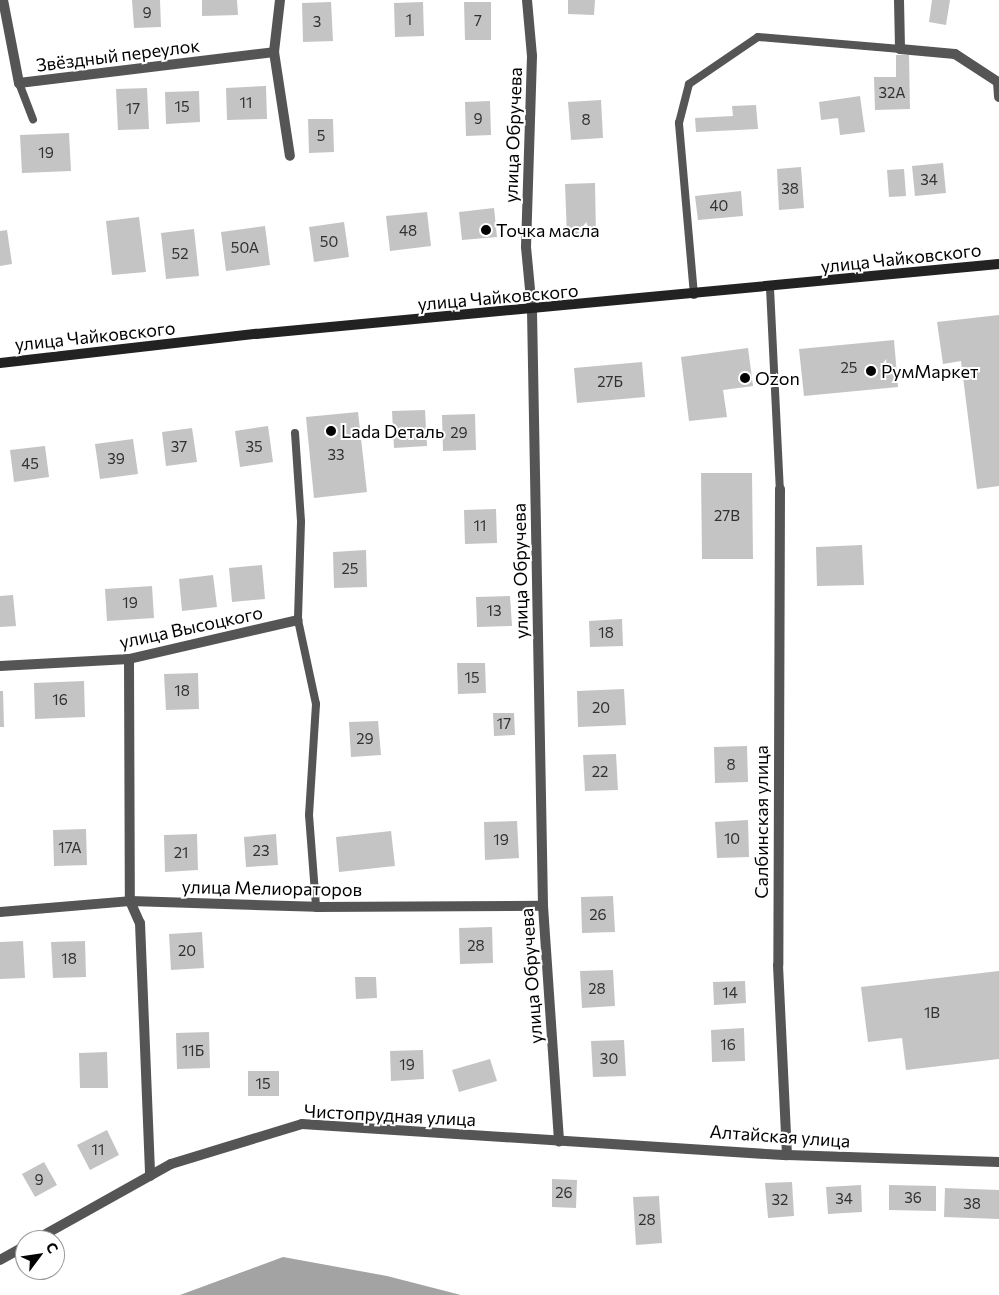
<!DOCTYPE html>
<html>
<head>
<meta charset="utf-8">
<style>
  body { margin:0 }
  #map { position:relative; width:999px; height:1295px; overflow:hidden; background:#fff; font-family:Commissioner,sans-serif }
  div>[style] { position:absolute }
  .water>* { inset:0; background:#a3a3a3 }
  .building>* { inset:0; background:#c4c4c4 }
  .service>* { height:8px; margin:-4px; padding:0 4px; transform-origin:4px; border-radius:4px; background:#555 }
  .minor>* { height:10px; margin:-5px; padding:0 5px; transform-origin:5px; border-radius:5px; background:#555 }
  .secondary>* { height:10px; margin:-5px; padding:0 5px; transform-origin:5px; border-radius:5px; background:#222 }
  .dots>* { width:14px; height:14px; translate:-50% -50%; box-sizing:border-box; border:2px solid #fff; border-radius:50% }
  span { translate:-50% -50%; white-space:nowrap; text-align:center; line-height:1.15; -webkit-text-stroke:4px #fff; paint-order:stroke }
  .number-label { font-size:15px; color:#313131 }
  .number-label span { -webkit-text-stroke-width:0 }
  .street-label { font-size:18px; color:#000 }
  .poi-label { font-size:18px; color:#000 }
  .left { translate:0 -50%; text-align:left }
  .north { position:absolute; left:15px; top:1230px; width:50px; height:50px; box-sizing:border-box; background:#fff; border:1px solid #999; border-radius:50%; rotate:59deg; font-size:14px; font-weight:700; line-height:20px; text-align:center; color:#000 }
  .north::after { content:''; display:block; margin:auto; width:18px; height:22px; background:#000; clip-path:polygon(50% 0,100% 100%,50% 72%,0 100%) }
</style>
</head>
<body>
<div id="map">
  <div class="water">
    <i style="clip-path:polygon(283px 1257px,387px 1276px,461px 1295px,180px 1295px)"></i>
  </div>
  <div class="building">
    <i style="clip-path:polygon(132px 0,160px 0,161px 27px,134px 28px)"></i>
    <i style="clip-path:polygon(202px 0,237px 0,238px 15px,202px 16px)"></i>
    <i style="clip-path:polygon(568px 0,595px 0,594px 15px,568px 14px)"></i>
    <i style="clip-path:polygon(932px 0,950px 0,946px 25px,929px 22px)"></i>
    <i style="clip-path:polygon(331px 2px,333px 41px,303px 42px,302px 3px)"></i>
    <i style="clip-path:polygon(423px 2px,424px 36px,395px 37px,394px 3px)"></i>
    <i style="clip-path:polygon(464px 2px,491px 2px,491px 40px,465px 40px)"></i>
    <i style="clip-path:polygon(896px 55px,909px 55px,910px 109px,875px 110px,874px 77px,896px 77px)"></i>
    <i style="clip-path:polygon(266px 86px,267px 119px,227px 120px,226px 88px)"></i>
    <i style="clip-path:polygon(147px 88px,149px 129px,118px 130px,116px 89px)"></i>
    <i style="clip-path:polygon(199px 91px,200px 122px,166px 124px,165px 92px)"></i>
    <i style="clip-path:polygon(860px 96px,865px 132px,840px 135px,838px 118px,821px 120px,819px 102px)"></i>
    <i style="clip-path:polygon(601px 100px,603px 138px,571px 140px,568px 102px)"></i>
    <i style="clip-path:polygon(490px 101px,491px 135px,466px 136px,465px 102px)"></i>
    <i style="clip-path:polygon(756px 105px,758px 129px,696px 132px,695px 118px,733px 116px,732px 106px)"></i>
    <i style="clip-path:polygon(308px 119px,333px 119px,334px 152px,309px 153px)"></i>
    <i style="clip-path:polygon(69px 133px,71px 171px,22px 173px,20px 135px)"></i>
    <i style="clip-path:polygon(943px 163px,946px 193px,915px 196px,912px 166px)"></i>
    <i style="clip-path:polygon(801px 167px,804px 208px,779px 210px,777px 169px)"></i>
    <i style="clip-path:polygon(904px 169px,906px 196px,889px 197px,887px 170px)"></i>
    <i style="clip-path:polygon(595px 183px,596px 236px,567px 237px,565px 184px)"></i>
    <i style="clip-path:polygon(741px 191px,743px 216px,698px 220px,695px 196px)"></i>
    <i style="clip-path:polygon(494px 208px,497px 237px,462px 240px,459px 212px)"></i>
    <i style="clip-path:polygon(427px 212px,431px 246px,390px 251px,386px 216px)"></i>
    <i style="clip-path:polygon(139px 217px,146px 272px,112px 275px,106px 221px)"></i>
    <i style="clip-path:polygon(344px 222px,349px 257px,314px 262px,309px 227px)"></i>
    <i style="clip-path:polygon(265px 226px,270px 265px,226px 271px,221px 232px)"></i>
    <i style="clip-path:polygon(194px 229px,199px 276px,166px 279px,161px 233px)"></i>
    <i style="clip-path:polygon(7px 230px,12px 264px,0 266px,0 231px)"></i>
    <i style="clip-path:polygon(999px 315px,999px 486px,977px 489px,961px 361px,943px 364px,937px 322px)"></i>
    <i style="clip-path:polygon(894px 340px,898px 387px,804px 396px,799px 349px)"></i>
    <i style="clip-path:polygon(748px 348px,753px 386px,723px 390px,727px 417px,689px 421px,681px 357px)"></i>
    <i style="clip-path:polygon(642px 362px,645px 397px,577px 403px,574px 368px)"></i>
    <i style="clip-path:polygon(425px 410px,427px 446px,394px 448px,392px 411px)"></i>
    <i style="clip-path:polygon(358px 412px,367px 492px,314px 498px,306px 417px)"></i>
    <i style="clip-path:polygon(475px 414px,476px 450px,443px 451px,442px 415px)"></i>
    <i style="clip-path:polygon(268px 426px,273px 462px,240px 467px,235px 431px)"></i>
    <i style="clip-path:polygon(192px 428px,197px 462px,166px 466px,162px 432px)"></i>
    <i style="clip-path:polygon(133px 439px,138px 474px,100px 479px,95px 444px)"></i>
    <i style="clip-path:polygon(45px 446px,49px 477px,14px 482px,10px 450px)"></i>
    <i style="clip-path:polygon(701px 473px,752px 473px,753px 559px,702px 559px)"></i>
    <i style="clip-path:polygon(496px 509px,497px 543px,465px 544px,464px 510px)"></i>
    <i style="clip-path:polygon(862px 545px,864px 585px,817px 586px,816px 547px)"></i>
    <i style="clip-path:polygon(366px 550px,367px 587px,334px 588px,333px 552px)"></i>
    <i style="clip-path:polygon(262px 565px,265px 599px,232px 602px,229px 568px)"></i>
    <i style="clip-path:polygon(213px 575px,217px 607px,182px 611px,179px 579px)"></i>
    <i style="clip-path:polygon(152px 586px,154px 618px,107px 621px,105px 589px)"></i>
    <i style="clip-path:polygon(13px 595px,16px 626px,0 627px,0 596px)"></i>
    <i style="clip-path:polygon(510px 596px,512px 626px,477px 627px,476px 597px)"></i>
    <i style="clip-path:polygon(622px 619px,623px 646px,590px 647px,589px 621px)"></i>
    <i style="clip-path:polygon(457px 663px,485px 663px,486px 693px,458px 694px)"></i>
    <i style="clip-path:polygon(198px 673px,199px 709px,166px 710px,164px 674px)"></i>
    <i style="clip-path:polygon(84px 681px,85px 717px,35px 719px,34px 683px)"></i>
    <i style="clip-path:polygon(624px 689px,626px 725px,578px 727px,577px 691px)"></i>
    <i style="clip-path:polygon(0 691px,3px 691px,4px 727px,0 727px)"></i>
    <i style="clip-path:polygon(493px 713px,514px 713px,515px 735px,494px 736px)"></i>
    <i style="clip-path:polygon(378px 721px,381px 755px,351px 757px,349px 722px)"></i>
    <i style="clip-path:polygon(747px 746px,748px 782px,715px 783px,714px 747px)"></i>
    <i style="clip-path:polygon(616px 754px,618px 790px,585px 791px,583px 755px)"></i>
    <i style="clip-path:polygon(748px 820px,749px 857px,717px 858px,715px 822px)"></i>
    <i style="clip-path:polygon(517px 821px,519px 858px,485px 860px,484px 822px)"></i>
    <i style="clip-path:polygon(86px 829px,87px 865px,54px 866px,53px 830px)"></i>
    <i style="clip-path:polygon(391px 831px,395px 866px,339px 872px,336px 837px)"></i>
    <i style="clip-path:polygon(197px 834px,198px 870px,165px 872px,164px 835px)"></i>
    <i style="clip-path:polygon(276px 834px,278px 865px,246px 867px,244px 837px)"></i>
    <i style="clip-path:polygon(613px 896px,615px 932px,582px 933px,581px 897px)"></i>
    <i style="clip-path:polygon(492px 927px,493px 963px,460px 964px,459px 928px)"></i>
    <i style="clip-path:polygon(202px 932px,204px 968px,171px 970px,169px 934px)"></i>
    <i style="clip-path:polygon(23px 941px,25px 978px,0 979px,0 942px)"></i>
    <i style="clip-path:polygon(85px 941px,86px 977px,53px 978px,51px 942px)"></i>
    <i style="clip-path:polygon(613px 970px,615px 1006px,582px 1008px,580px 971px)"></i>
    <i style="clip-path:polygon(999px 971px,999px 1059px,906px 1070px,902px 1038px,868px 1042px,861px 987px)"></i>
    <i style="clip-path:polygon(355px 977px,376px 977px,377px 998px,356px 999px)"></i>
    <i style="clip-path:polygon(745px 981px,746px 1003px,714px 1005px,713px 982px)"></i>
    <i style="clip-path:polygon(744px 1028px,745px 1061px,712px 1062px,711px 1030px)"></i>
    <i style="clip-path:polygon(209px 1032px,210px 1068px,177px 1069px,176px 1033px)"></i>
    <i style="clip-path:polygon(624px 1040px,626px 1076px,593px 1077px,591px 1041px)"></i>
    <i style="clip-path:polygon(423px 1050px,424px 1079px,391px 1081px,390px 1051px)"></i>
    <i style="clip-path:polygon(107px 1052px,108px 1088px,80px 1088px,79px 1053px)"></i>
    <i style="clip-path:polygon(490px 1059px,497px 1081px,459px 1092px,452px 1070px)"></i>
    <i style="clip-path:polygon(248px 1071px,279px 1071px,279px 1096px,248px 1096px)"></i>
    <i style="clip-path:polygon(107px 1130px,119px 1155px,90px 1170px,77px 1145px)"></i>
    <i style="clip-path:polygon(44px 1162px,57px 1185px,35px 1197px,22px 1174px)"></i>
    <i style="clip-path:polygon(552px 1179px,577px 1180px,576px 1208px,552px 1207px)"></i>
    <i style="clip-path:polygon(792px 1182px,794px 1216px,768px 1218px,765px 1183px)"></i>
    <i style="clip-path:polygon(861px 1185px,862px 1212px,828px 1214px,826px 1187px)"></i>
    <i style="clip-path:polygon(889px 1185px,936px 1186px,936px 1211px,889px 1210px)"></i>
    <i style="clip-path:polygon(945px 1188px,999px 1190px,999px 1219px,944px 1217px)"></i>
    <i style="clip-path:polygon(659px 1196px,662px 1243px,636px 1245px,633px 1197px)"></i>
  </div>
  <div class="service">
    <i style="left:19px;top:83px;width:39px;rotate:69deg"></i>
    <i style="left:770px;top:288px;width:201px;rotate:87.2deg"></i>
    <i style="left:694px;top:295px;width:173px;rotate:-95deg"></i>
    <i style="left:679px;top:123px;width:40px;rotate:-75.6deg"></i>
    <i style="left:689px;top:84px;width:83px;rotate:-34.3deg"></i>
    <i style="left:758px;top:37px;width:143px;rotate:4.8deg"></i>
    <i style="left:295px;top:433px;width:89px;rotate:86.1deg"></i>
    <i style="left:301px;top:522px;width:98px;rotate:91.8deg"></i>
    <i style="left:298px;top:620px;width:86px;rotate:77.9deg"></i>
    <i style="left:316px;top:704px;width:111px;rotate:93.6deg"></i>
    <i style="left:309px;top:815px;width:92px;rotate:85.6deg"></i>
  </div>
  <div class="minor">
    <i style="left:3px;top:0;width:85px;rotate:79.1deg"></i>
    <i style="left:19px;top:83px;width:257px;rotate:-6.9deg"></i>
    <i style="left:280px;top:0;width:52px;rotate:96.6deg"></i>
    <i style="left:274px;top:52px;width:105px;rotate:81.3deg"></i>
    <i style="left:527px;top:0;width:56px;rotate:84.9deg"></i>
    <i style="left:532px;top:56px;width:191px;rotate:91.8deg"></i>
    <i style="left:526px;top:247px;width:64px;rotate:84.6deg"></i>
    <i style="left:532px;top:311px;width:595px;rotate:88.94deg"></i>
    <i style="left:543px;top:906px;width:236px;rotate:86.1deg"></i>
    <i style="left:899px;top:0;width:49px;rotate:88.8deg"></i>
    <i style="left:900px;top:49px;width:55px;rotate:5.2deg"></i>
    <i style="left:955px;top:54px;width:51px;rotate:33.1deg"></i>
    <i style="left:998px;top:82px;width:15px;rotate:86deg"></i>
    <i style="left:780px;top:489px;width:476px;rotate:90.2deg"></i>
    <i style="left:778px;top:965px;width:190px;rotate:87.3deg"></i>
    <i style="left:129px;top:659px;width:242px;rotate:89.8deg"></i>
    <i style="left:130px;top:901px;width:24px;rotate:66deg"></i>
    <i style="left:140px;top:923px;width:253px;rotate:87.7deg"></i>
    <i style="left:0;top:666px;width:129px;rotate:-3.1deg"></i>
    <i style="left:129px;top:659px;width:173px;rotate:-13deg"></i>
    <i style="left:0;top:912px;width:130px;rotate:-4.8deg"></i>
    <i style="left:130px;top:901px;width:186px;rotate:1.8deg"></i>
    <i style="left:316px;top:907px;width:227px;rotate:-0.3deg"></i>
    <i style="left:35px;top:1240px;width:156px;rotate:-29.2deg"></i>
    <i style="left:171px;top:1164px;width:137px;rotate:-17deg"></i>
    <i style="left:302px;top:1124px;width:486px;rotate:3.7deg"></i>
    <i style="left:787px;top:1155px;width:212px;rotate:1.9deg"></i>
    <i style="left:0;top:1260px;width:29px;rotate:-29deg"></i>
  </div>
  <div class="secondary">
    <i style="left:0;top:363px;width:258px;rotate:-6.5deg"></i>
    <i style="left:256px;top:334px;width:746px;rotate:-5.38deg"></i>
  </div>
  <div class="dots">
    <i style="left:486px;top:230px;background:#000"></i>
    <i style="left:871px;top:371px;background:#000"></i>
    <i style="left:745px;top:378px;background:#000"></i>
    <i style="left:331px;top:431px;background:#000"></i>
  </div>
  <div class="number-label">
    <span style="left:147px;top:13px">9</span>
    <span style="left:409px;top:20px">1</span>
    <span style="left:478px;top:21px">7</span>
    <span style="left:317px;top:22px">3</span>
    <span style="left:892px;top:93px">32А</span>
    <span style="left:246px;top:103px">11</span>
    <span style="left:182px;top:107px">15</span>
    <span style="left:133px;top:109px">17</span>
    <span style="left:478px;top:119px">9</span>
    <span style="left:586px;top:120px">8</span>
    <span style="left:321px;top:136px">5</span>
    <span style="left:46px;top:153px">19</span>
    <span style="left:929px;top:180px">34</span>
    <span style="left:790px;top:189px">38</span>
    <span style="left:719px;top:206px">40</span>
    <span style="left:408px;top:231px">48</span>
    <span style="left:329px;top:242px">50</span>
    <span style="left:245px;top:248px">50А</span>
    <span style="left:180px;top:254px">52</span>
    <span style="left:849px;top:368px">25</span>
    <span style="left:610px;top:382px">27Б</span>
    <span style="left:459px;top:433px">29</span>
    <span style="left:179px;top:447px">37</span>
    <span style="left:254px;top:447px">35</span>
    <span style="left:336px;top:455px">33</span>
    <span style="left:116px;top:459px">39</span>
    <span style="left:30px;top:464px">45</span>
    <span style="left:727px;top:516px">27В</span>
    <span style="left:480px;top:526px">11</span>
    <span style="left:350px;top:569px">25</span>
    <span style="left:130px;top:603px">19</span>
    <span style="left:494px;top:611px">13</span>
    <span style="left:606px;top:633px">18</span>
    <span style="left:472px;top:678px">15</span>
    <span style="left:182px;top:691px">18</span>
    <span style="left:60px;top:700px">16</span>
    <span style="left:601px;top:708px">20</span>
    <span style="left:504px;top:724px">17</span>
    <span style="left:365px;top:739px">29</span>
    <span style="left:731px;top:765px">8</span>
    <span style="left:600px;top:772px">22</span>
    <span style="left:732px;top:839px">10</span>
    <span style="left:501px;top:840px">19</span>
    <span style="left:70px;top:848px">17А</span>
    <span style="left:261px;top:851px">23</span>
    <span style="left:181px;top:853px">21</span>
    <span style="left:598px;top:915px">26</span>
    <span style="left:476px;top:946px">28</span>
    <span style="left:187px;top:951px">20</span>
    <span style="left:69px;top:959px">18</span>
    <span style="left:597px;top:989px">28</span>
    <span style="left:730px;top:993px">14</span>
    <span style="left:932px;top:1013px">1В</span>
    <span style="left:728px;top:1045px">16</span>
    <span style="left:193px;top:1051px">11Б</span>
    <span style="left:609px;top:1059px">30</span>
    <span style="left:407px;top:1065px">19</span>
    <span style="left:263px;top:1084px">15</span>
    <span style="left:98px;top:1150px">11</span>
    <span style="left:39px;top:1180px">9</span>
    <span style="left:564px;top:1193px">26</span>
    <span style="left:913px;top:1198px">36</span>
    <span style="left:844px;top:1199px">34</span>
    <span style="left:780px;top:1200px">32</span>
    <span style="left:972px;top:1204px">38</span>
    <span style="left:647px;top:1220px">28</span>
  </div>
  <div class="street-label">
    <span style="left:118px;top:55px;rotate:-7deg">Звёздный переулок</span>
    <span style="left:513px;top:135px;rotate:-88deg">улица Обручева</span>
    <span style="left:901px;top:258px;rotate:-6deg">улица Чайковского</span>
    <span style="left:498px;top:297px;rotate:-5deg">улица Чайковского</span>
    <span style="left:95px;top:336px;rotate:-6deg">улица Чайковского</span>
    <span style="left:520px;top:571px;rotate:-91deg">улица Обручева</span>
    <span style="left:191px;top:627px;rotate:-12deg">улица Высоцкого</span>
    <span style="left:761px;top:822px;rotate:-90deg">Салбинская улица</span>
    <span style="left:272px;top:888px;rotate:1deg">улица Мелиораторов</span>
    <span style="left:531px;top:976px;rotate:-94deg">улица Обручева</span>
    <span style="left:390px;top:1115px;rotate:3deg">Чистопрудная улица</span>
    <span style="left:780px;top:1136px;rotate:4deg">Алтайская улица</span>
  </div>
  <div class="poi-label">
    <span class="left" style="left:496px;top:230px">Точка масла</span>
    <span class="left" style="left:881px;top:371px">РумМаркет</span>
    <span class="left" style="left:755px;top:378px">Ozon</span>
    <span class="left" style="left:341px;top:431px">Lada Dеталь</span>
  </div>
  <div class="north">С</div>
</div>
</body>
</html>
